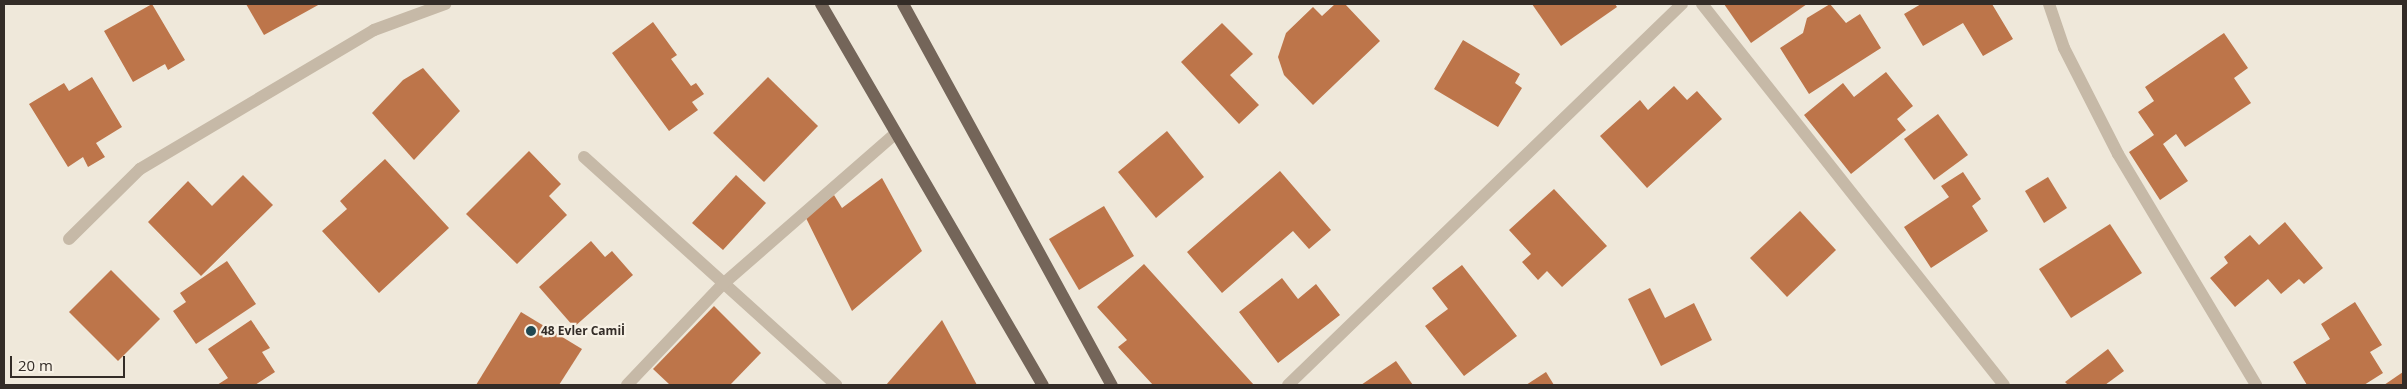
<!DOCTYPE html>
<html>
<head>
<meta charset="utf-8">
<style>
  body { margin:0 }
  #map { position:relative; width:2407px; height:389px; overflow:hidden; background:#efe8da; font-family:"Open Sans",sans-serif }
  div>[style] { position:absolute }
  .building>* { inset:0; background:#bd754a }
  .minor>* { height:12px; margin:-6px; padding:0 6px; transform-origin:6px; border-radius:6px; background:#c6b9a7 }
  .major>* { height:12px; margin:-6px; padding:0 6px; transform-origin:6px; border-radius:6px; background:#746559 }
  .dots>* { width:14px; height:14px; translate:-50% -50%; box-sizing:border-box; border:2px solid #f7f1e5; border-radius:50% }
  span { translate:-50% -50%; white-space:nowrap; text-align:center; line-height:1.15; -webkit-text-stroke:4.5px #f7f1e5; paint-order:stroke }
  .poi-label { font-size:12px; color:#332c27; font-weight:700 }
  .left { translate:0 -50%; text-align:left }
  .frame { position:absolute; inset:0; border:5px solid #332c27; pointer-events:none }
  .scale { position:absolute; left:10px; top:356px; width:115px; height:22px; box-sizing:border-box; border:2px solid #332c27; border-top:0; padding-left:6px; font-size:15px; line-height:18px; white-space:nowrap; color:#332c27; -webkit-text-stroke:4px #f7f1e5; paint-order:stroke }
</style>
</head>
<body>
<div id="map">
  <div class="building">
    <i style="clip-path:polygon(152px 4px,185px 60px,168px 70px,165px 64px,133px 82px,104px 31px)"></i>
    <i style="clip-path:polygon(246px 4px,320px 4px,264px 35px)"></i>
    <i style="clip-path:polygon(1335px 4px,1345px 4px,1380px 41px,1313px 105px,1284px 75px,1278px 57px,1286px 33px,1313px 7px,1322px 16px)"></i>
    <i style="clip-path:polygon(1532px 4px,1615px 4px,1617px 7px,1561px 46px)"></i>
    <i style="clip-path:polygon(1724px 4px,1807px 4px,1751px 43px)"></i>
    <i style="clip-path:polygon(1830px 4px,1846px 23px,1860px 14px,1881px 48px,1809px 94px,1780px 48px,1803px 33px,1807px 18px)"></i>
    <i style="clip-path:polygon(1921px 4px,1992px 4px,2013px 39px,1983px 56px,1963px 23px,1923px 46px,1904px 14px)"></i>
    <i style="clip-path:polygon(653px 22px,677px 55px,671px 59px,691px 86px,696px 83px,704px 94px,692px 102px,698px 110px,669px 131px,612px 53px)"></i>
    <i style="clip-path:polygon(1222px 23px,1253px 54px,1230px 75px,1259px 105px,1239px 124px,1181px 62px)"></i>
    <i style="clip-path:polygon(2224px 33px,2248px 68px,2234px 78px,2251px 103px,2185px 147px,2176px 134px,2163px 144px,2188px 181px,2160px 200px,2129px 152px,2154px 135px,2138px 112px,2154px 101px,2145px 87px)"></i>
    <i style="clip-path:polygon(1463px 40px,1520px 74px,1515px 83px,1522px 88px,1498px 127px,1434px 89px)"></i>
    <i style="clip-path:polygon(423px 68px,460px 111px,414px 160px,372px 113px,403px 80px)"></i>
    <i style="clip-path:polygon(1886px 72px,1913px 106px,1897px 119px,1906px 130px,1851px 174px,1804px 115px,1843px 83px,1854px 97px)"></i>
    <i style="clip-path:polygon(92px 77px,122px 127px,96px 143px,105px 157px,88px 167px,83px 157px,68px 167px,29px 104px,64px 83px,69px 91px)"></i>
    <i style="clip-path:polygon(768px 77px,818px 126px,764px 182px,713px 133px)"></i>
    <i style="clip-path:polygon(1674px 86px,1687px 100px,1697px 91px,1722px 119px,1647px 188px,1600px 136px,1640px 100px,1648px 110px)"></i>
    <i style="clip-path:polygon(1938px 114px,1968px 155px,1934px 180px,1904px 139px)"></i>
    <i style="clip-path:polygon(1167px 131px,1204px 177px,1156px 218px,1118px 172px)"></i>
    <i style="clip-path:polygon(529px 151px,561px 184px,549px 196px,567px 215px,517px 264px,466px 214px)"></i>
    <i style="clip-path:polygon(385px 159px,449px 228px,379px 293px,322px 231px,347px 209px,340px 201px)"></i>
    <i style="clip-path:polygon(1280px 171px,1331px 230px,1309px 249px,1293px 231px,1222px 293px,1187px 252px)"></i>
    <i style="clip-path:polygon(1963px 172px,1981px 199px,1972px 206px,1988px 231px,1931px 268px,1904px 227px,1949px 197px,1941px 186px)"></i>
    <i style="clip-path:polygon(243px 175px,273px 205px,201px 276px,148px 222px,188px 181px,212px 206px)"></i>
    <i style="clip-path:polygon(736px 175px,766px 203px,723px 250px,692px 223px)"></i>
    <i style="clip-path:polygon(2048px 177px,2067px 208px,2044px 223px,2025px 191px)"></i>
    <i style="clip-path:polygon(882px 178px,922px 251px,852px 311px,806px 218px,834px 195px,842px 208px)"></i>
    <i style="clip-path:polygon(1554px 189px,1607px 246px,1562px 287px,1547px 271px,1538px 280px,1522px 262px,1531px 254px,1509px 230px)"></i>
    <i style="clip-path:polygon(1104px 206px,1134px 256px,1079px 290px,1049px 239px)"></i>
    <i style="clip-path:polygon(1800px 211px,1836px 250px,1787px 297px,1750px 258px)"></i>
    <i style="clip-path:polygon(2285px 222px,2323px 268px,2304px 284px,2299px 279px,2281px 294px,2268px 279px,2235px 307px,2210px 278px,2228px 263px,2224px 257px,2250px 235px,2259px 245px)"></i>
    <i style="clip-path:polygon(2110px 224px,2142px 273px,2071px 318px,2039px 269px)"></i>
    <i style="clip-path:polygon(591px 241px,605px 257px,612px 251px,633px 275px,574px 327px,539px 287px)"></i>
    <i style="clip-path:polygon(227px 261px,256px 304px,196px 344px,173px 311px,186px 302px,180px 293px)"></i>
    <i style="clip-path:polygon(1144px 264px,1254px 385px,1153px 385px,1118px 347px,1127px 340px,1097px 307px)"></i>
    <i style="clip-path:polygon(1462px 265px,1517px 336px,1464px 376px,1425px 326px,1448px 309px,1432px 288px)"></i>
    <i style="clip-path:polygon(111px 270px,160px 319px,118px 361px,69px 312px)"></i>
    <i style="clip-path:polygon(1282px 278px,1298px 299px,1316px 284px,1340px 315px,1278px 363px,1239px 312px)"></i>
    <i style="clip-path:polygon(1650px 288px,1665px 318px,1694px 303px,1712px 340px,1661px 366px,1628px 299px)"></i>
    <i style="clip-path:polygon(2355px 302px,2382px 345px,2370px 352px,2383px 373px,2364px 385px,2307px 385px,2293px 362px,2330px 339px,2321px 324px)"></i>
    <i style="clip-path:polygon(714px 306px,761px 353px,730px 385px,670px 385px,653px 369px)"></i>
    <i style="clip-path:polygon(521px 312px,582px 349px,559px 385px,476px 385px)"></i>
    <i style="clip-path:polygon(251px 320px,270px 348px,262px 352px,275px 372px,255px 385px,217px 385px,228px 378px,208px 349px)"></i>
    <i style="clip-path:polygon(942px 320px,977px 385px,886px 385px)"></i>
    <i style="clip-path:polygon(2108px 349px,2124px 371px,2105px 385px,2068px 385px,2065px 382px)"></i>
    <i style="clip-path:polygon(1396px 361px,1413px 385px,1361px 385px)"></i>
    <i style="clip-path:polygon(1546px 372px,1554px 385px,1526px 385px)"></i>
    <i style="clip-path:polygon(2403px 372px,2403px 385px,2384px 385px)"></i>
  </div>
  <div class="minor">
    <i style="left:1702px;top:4px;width:486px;rotate:51.6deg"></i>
    <i style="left:2049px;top:4px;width:46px;rotate:71.2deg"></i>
    <i style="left:2064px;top:48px;width:119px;rotate:63deg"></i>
    <i style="left:2118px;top:154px;width:269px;rotate:59.1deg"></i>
    <i style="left:584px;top:157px;width:340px;rotate:42.1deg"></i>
    <i style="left:69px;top:239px;width:100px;rotate:-44.6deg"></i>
    <i style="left:140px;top:169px;width:272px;rotate:-30.7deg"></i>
    <i style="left:374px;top:30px;width:76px;rotate:-20.1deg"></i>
    <i style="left:627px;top:385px;width:139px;rotate:-46.5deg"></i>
    <i style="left:723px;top:284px;width:227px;rotate:-41.1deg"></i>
    <i style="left:1288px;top:385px;width:548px;rotate:-44.04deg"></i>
  </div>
  <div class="major">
    <i style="left:821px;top:4px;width:441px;rotate:59.8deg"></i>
    <i style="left:903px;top:4px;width:435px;rotate:61.3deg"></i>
  </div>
  <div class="dots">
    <i style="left:531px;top:331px;background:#204851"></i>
  </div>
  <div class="poi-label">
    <span class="left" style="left:541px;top:331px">48 Evler Camiİ</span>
  </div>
  <div class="frame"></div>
  <div class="scale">20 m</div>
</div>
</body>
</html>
